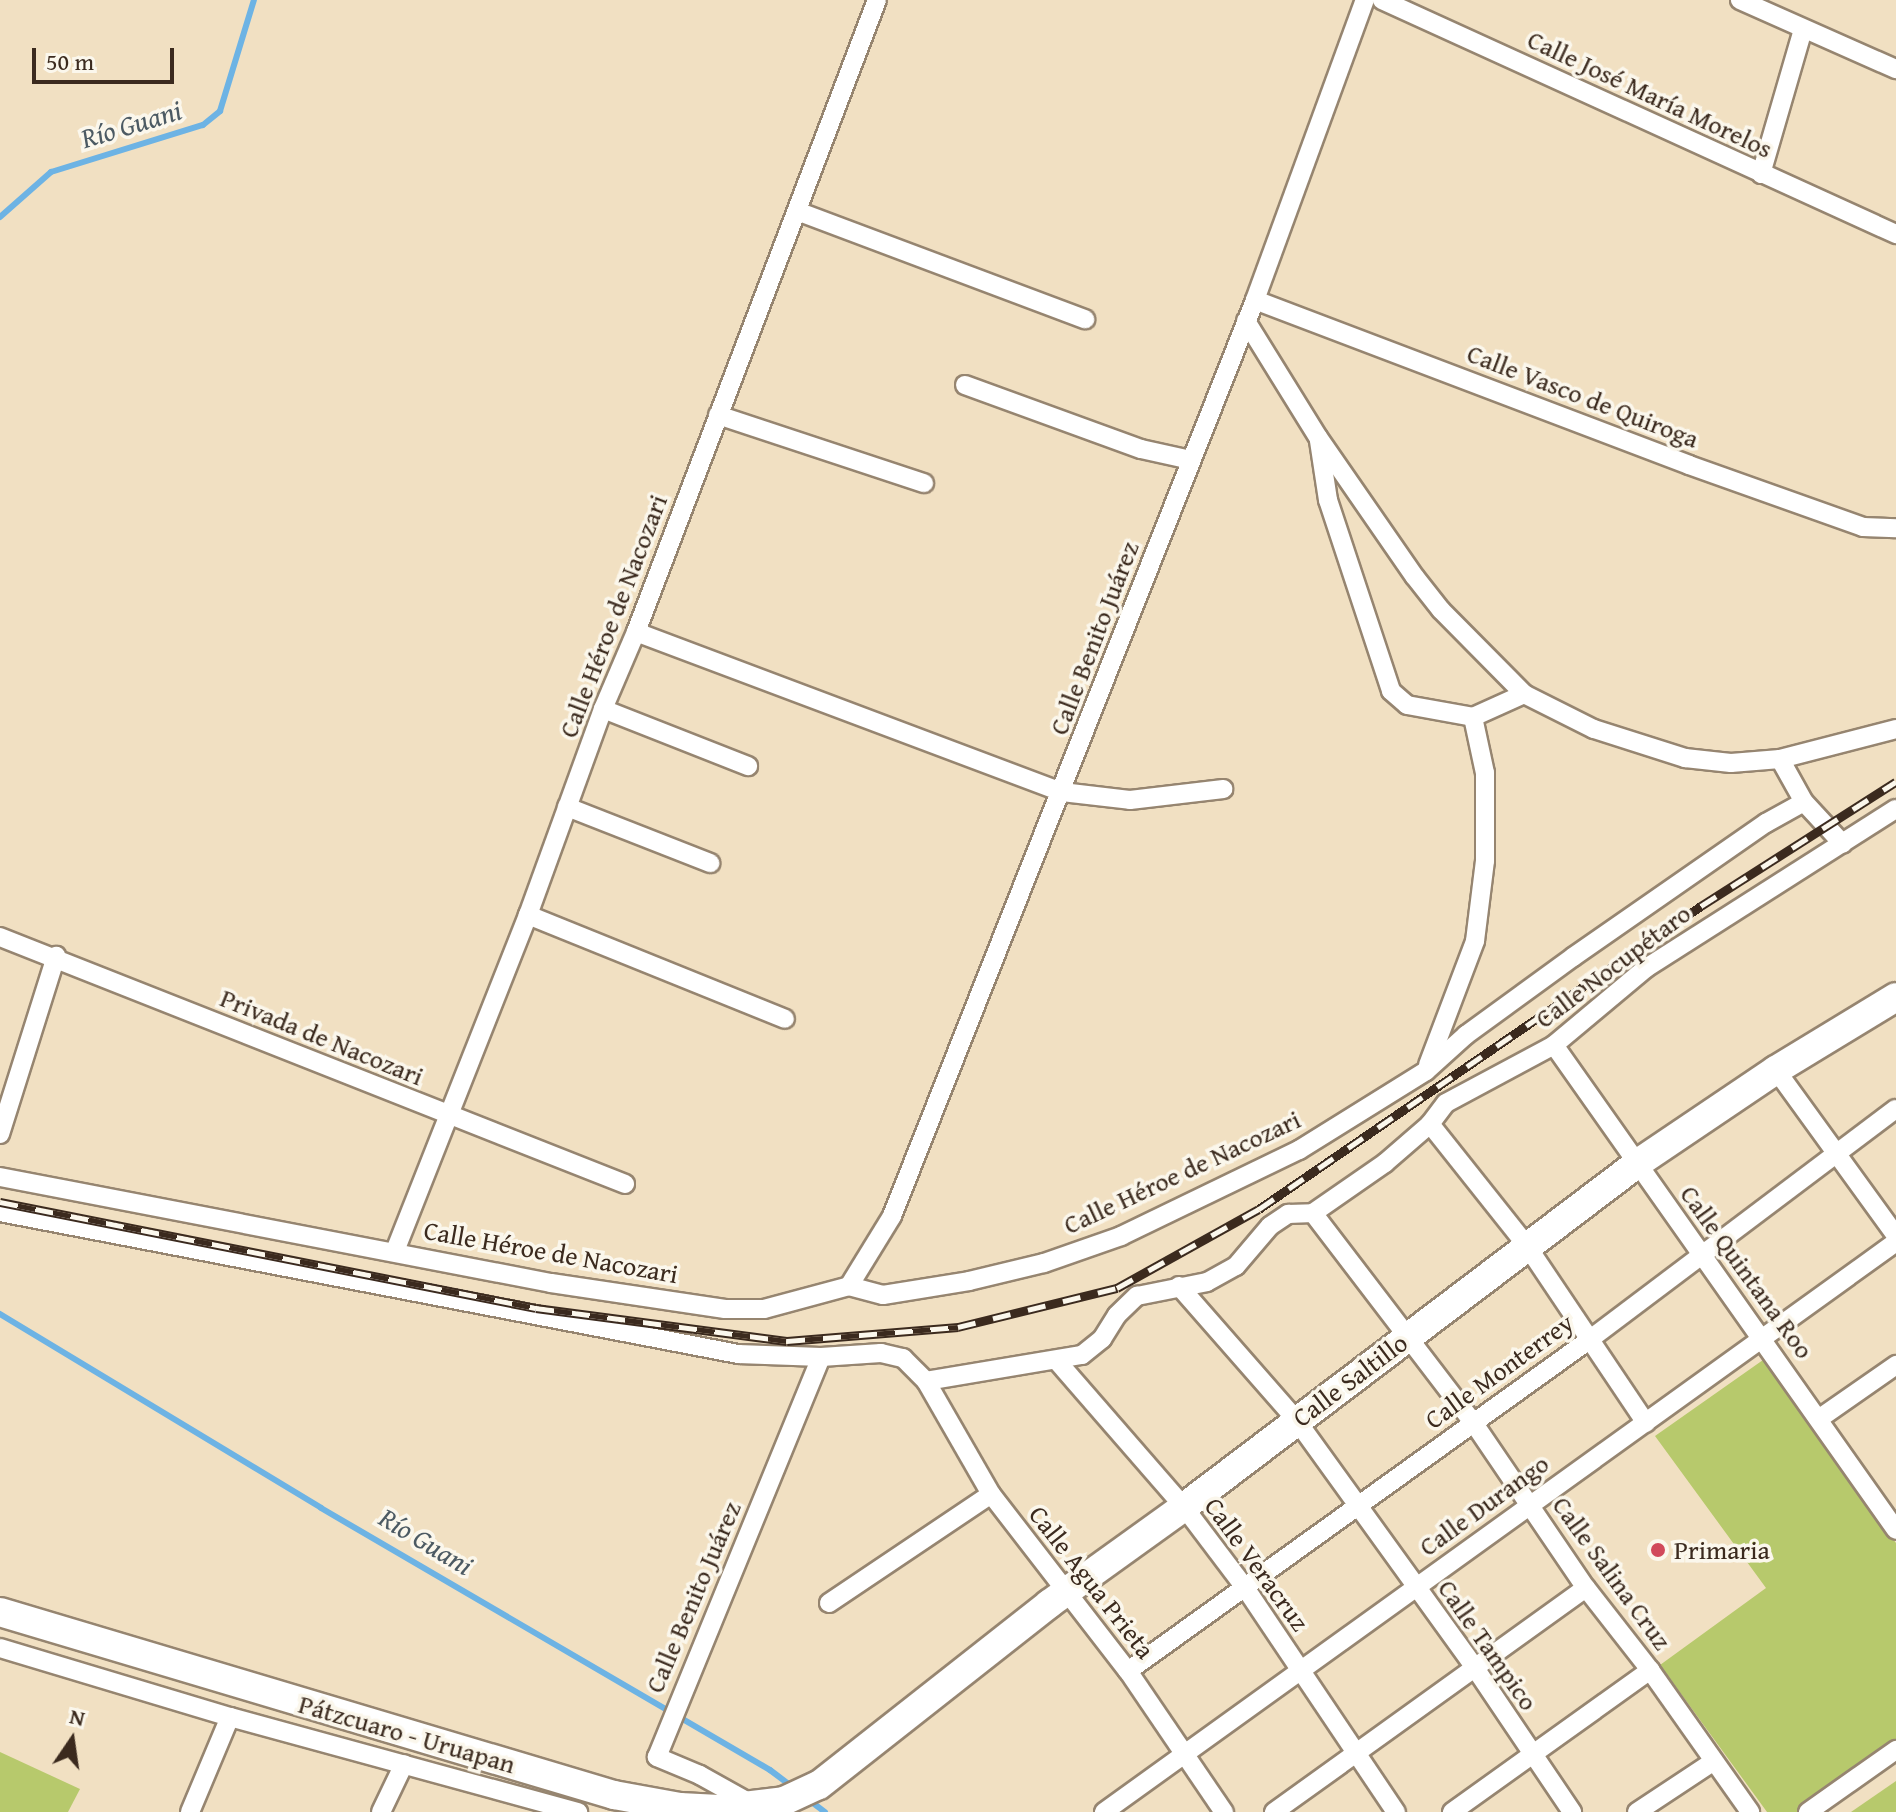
<!DOCTYPE html>
<html>
<head>
<meta charset="utf-8">
<style>
  body { margin:0 }
  #map { position:relative; width:1896px; height:1812px; overflow:hidden; background:#f1e0c2; font-family:"Gentium Book Plus",serif }
  div>[style] { position:absolute }
  .green>* { inset:0; background:#b7c96c }
  .stream>* { height:6px; margin:-3px; padding:0 3px; transform-origin:3px; border-radius:3px; background:#6db3e4 }
  .roads { filter:drop-shadow(2px 0 #968570) drop-shadow(-2px 0 #968570) drop-shadow(0 2px #968570) drop-shadow(0 -2px #968570) }
  .street>* { height:18px; margin:-9px; padding:0 9px; transform-origin:9px; border-radius:9px; background:#fff }
  .primary>* { height:28px; margin:-14px; padding:0 14px; transform-origin:14px; border-radius:14px; background:#fff }
  .rail>* { height:9px; margin-top:-4.5px; transform-origin:0; background:repeating-linear-gradient(90deg,#fbf7ec 0 18px,#3b2a1e 0 36px); box-sizing:border-box; border-block:2px solid #3b2a1e }
  .dots>* { width:22px; height:22px; translate:-50% -50%; box-sizing:border-box; border:4px solid #fbf7ec; border-radius:50% }
  span { translate:-50% -50%; white-space:nowrap; text-align:center; line-height:1.15; -webkit-text-stroke:7px #fbf7ec; paint-order:stroke }
  .street-label { font-size:26px; color:#3b2a1e }
  .poi-label { font-size:26px; color:#3b2a1e }
  .left { translate:0 -50%; text-align:left }
  .water-label { font-size:28px; color:#4c5a63; font-style:italic }
  .north { position:absolute; left:32px; top:1700px; width:80px; height:80px; -webkit-text-stroke:6px #fbf7ec; paint-order:stroke; rotate:13deg; font-size:22px; font-weight:700; line-height:32px; text-align:center; color:#3b2a1e }
  .north::after { content:''; display:block; margin:auto; width:28px; height:36px; background:#3b2a1e; clip-path:polygon(50% 0,100% 100%,50% 72%,0 100%) }
  .scale { position:absolute; left:32px; top:48px; width:142px; height:36px; box-sizing:border-box; border:4px solid #3b2a1e; border-top:0; padding-left:10px; font-size:24px; line-height:28px; white-space:nowrap; color:#3b2a1e; -webkit-text-stroke:6px #fbf7ec; paint-order:stroke }
</style>
</head>
<body>
<div id="map">
  <div class="green">
    <i style="clip-path:polygon(1763px 1360px,1896px 1543px,1896px 1753px,1813px 1812px,1767px 1812px,1660px 1665px,1766px 1588px,1655px 1436px)"></i>
    <i style="clip-path:polygon(0 1752px,80px 1789px,68px 1812px,0 1812px)"></i>
    <i style="clip-path:polygon(1896px 1781px,1896px 1812px,1851px 1812px)"></i>
  </div>
  <div class="stream">
    <i style="left:0;top:217px;width:68px;rotate:-41.4deg"></i>
    <i style="left:51px;top:172px;width:159px;rotate:-17.2deg"></i>
    <i style="left:203px;top:125px;width:22px;rotate:-39deg"></i>
    <i style="left:220px;top:111px;width:116px;rotate:-73deg"></i>
    <i style="left:0;top:1314px;width:375px;rotate:31.1deg"></i>
    <i style="left:321px;top:1508px;width:520px;rotate:30.26deg"></i>
    <i style="left:770px;top:1770px;width:30px;rotate:37deg"></i>
    <i style="left:809px;top:1800px;width:20px;rotate:37deg"></i>
  </div>
  <div class="roads">
    <div class="street">
      <i style="left:1382px;top:0;width:565px;rotate:24.48deg"></i>
      <i style="left:1740px;top:0;width:171px;rotate:23.9deg"></i>
      <i style="left:1761px;top:174px;width:151px;rotate:-73.8deg"></i>
      <i style="left:797px;top:211px;width:308px;rotate:20.6deg"></i>
      <i style="left:1255px;top:300px;width:464px;rotate:20.8deg"></i>
      <i style="left:1689px;top:465px;width:185px;rotate:19.6deg"></i>
      <i style="left:1863px;top:527px;width:33px;rotate:2deg"></i>
      <i style="left:1246px;top:321px;width:137px;rotate:58.2deg"></i>
      <i style="left:1318px;top:437px;width:170px;rotate:55.3deg"></i>
      <i style="left:1415px;top:577px;width:42px;rotate:51.8deg"></i>
      <i style="left:1441px;top:610px;width:118px;rotate:45.3deg"></i>
      <i style="left:1524px;top:694px;width:78px;rotate:26.6deg"></i>
      <i style="left:1594px;top:729px;width:96px;rotate:17.7deg"></i>
      <i style="left:1685px;top:758px;width:46px;rotate:6.2deg"></i>
      <i style="left:1731px;top:763px;width:49px;rotate:-4.7deg"></i>
      <i style="left:1780px;top:759px;width:49px;rotate:60.8deg"></i>
      <i style="left:1804px;top:802px;width:57px;rotate:47.1deg"></i>
      <i style="left:965px;top:385px;width:187px;rotate:20deg"></i>
      <i style="left:1141px;top:449px;width:51px;rotate:12.4deg"></i>
      <i style="left:718px;top:415px;width:217px;rotate:18.3deg"></i>
      <i style="left:1319px;top:441px;width:60px;rotate:81.3deg"></i>
      <i style="left:1328px;top:500px;width:201px;rotate:71.7deg"></i>
      <i style="left:1391px;top:691px;width:21px;rotate:41deg"></i>
      <i style="left:1407px;top:705px;width:67px;rotate:10.3deg"></i>
      <i style="left:636px;top:632px;width:455px;rotate:20.6deg"></i>
      <i style="left:1062px;top:792px;width:68px;rotate:6.7deg"></i>
      <i style="left:1130px;top:800px;width:94px;rotate:-6.7deg"></i>
      <i style="left:603px;top:709px;width:156px;rotate:21.5deg"></i>
      <i style="left:1473px;top:717px;width:56px;rotate:-24.3deg"></i>
      <i style="left:1780px;top:759px;width:120px;rotate:-14.5deg"></i>
      <i style="left:567px;top:807px;width:154px;rotate:21.4deg"></i>
      <i style="left:528px;top:915px;width:277px;rotate:22deg"></i>
      <i style="left:0;top:937px;width:672px;rotate:21.56deg"></i>
      <i style="left:1554px;top:1045px;width:593px;rotate:54.81deg"></i>
      <i style="left:1428px;top:1065px;width:133px;rotate:-69.2deg"></i>
      <i style="left:1475px;top:941px;width:81px;rotate:-82.9deg"></i>
      <i style="left:1485px;top:861px;width:88px;rotate:-90deg"></i>
      <i style="left:1485px;top:773px;width:57px;rotate:-102.1deg"></i>
      <i style="left:1776px;top:1070px;width:205px;rotate:54.1deg"></i>
      <i style="left:1430px;top:1124px;width:156px;rotate:51.5deg"></i>
      <i style="left:1527px;top:1246px;width:213px;rotate:56.1deg"></i>
      <i style="left:0;top:1134px;width:187px;rotate:-72.5deg"></i>
      <i style="left:0;top:1177px;width:561px;rotate:10.89deg"></i>
      <i style="left:551px;top:1283px;width:176px;rotate:8.5deg"></i>
      <i style="left:725px;top:1309px;width:39px"></i>
      <i style="left:764px;top:1309px;width:88px;rotate:-15.1deg"></i>
      <i style="left:849px;top:1286px;width:35px;rotate:15deg"></i>
      <i style="left:883px;top:1295px;width:87px;rotate:-9.2deg"></i>
      <i style="left:969px;top:1281px;width:77px;rotate:-13.5deg"></i>
      <i style="left:1044px;top:1263px;width:82px;rotate:-19.3deg"></i>
      <i style="left:1121px;top:1236px;width:198px;rotate:-25.8deg"></i>
      <i style="left:1299px;top:1150px;width:150px;rotate:-31.9deg"></i>
      <i style="left:1426px;top:1071px;width:54px;rotate:-42deg"></i>
      <i style="left:1466px;top:1035px;width:132px;rotate:-36.1deg"></i>
      <i style="left:1573px;top:957px;width:235px;rotate:-34.8deg"></i>
      <i style="left:1766px;top:823px;width:43px;rotate:-28.9deg"></i>
      <i style="left:0;top:1212px;width:752px;rotate:10.89deg"></i>
      <i style="left:738px;top:1354px;width:83px;rotate:2.1deg"></i>
      <i style="left:821px;top:1357px;width:60px;rotate:-3.8deg"></i>
      <i style="left:881px;top:1353px;width:23px;rotate:13deg"></i>
      <i style="left:903px;top:1358px;width:33px;rotate:45deg"></i>
      <i style="left:926px;top:1381px;width:130px;rotate:60.1deg"></i>
      <i style="left:991px;top:1494px;width:224px;rotate:52.3deg"></i>
      <i style="left:1128px;top:1671px;width:171px;rotate:55.8deg"></i>
      <i style="left:1313px;top:1213px;width:263px;rotate:52.6deg"></i>
      <i style="left:1473px;top:1422px;width:201px;rotate:55.8deg"></i>
      <i style="left:1586px;top:1588px;width:104px;rotate:52deg"></i>
      <i style="left:1650px;top:1670px;width:174px;rotate:54.8deg"></i>
      <i style="left:395px;top:1251px;width:361px;rotate:-68.4deg"></i>
      <i style="left:528px;top:915px;width:219px;rotate:-70deg"></i>
      <i style="left:603px;top:709px;width:84px;rotate:-66.8deg"></i>
      <i style="left:636px;top:632px;width:676px;rotate:-69.13deg"></i>
      <i style="left:849px;top:1286px;width:82px;rotate:-58.4deg"></i>
      <i style="left:892px;top:1216px;width:985px;rotate:-68.38deg"></i>
      <i style="left:1255px;top:300px;width:320px;rotate:-69.9deg"></i>
      <i style="left:1179px;top:1286px;width:179px;rotate:48.8deg"></i>
      <i style="left:1297px;top:1421px;width:304px;rotate:54.2deg"></i>
      <i style="left:1475px;top:1668px;width:174px;rotate:56deg"></i>
      <i style="left:1057px;top:1361px;width:194px;rotate:49deg"></i>
      <i style="left:1184px;top:1507px;width:103px;rotate:52.9deg"></i>
      <i style="left:1246px;top:1589px;width:269px;rotate:56.1deg"></i>
      <i style="left:926px;top:1381px;width:158px;rotate:-9.5deg"></i>
      <i style="left:1082px;top:1355px;width:26px;rotate:-39deg"></i>
      <i style="left:1102px;top:1339px;width:28px;rotate:-58deg"></i>
      <i style="left:1117px;top:1315px;width:28px;rotate:-44deg"></i>
      <i style="left:1137px;top:1296px;width:71px;rotate:-11.3deg"></i>
      <i style="left:1207px;top:1282px;width:33px;rotate:-29deg"></i>
      <i style="left:1236px;top:1266px;width:52px;rotate:-49.6deg"></i>
      <i style="left:1270px;top:1226px;width:22px;rotate:-34deg"></i>
      <i style="left:1288px;top:1214px;width:25px;rotate:-2deg"></i>
      <i style="left:1313px;top:1213px;width:88px;rotate:-34.8deg"></i>
      <i style="left:1385px;top:1163px;width:60px;rotate:-40.9deg"></i>
      <i style="left:1430px;top:1124px;width:26px;rotate:-53deg"></i>
      <i style="left:1446px;top:1103px;width:123px;rotate:-28.2deg"></i>
      <i style="left:1554px;top:1045px;width:120px;rotate:-39.9deg"></i>
      <i style="left:1646px;top:968px;width:296px;rotate:-32.5deg"></i>
      <i style="left:1820px;top:1418px;width:93px;rotate:-34.9deg"></i>
      <i style="left:829px;top:1603px;width:195px;rotate:-33.9deg"></i>
      <i style="left:0;top:1648px;width:240px;rotate:16.7deg"></i>
      <i style="left:230px;top:1717px;width:361px;rotate:15.3deg"></i>
      <i style="left:1128px;top:1671px;width:568px;rotate:-35.68deg"></i>
      <i style="left:1589px;top:1340px;width:384px;rotate:-37deg"></i>
      <i style="left:752px;top:1804px;width:60px;rotate:-150.9deg"></i>
      <i style="left:700px;top:1775px;width:47px;rotate:-157.3deg"></i>
      <i style="left:657px;top:1757px;width:432px;rotate:-67.7deg"></i>
      <i style="left:190px;top:1812px;width:103px;rotate:-67.2deg"></i>
      <i style="left:381px;top:1812px;width:53px;rotate:-64.4deg"></i>
      <i style="left:1104px;top:1812px;width:976px;rotate:-35.74deg"></i>
      <i style="left:1274px;top:1812px;width:384px;rotate:-35.7deg"></i>
      <i style="left:1452px;top:1812px;width:244px;rotate:-35.6deg"></i>
      <i style="left:1637px;top:1812px;width:92px;rotate:-33.5deg"></i>
      <i style="left:1808px;top:1812px;width:108px;rotate:-35.2deg"></i>
    </div>
    <div class="primary">
      <i style="left:0;top:1612px;width:641px;rotate:16.6deg"></i>
      <i style="left:614px;top:1795px;width:67px;rotate:10.3deg"></i>
      <i style="left:680px;top:1807px;width:39px;rotate:3deg"></i>
      <i style="left:719px;top:1809px;width:65px;rotate:-7deg"></i>
      <i style="left:784px;top:1801px;width:38px;rotate:-25deg"></i>
      <i style="left:819px;top:1785px;width:293px;rotate:-38.2deg"></i>
      <i style="left:1049px;top:1604px;width:166px;rotate:-35.7deg"></i>
      <i style="left:1184px;top:1507px;width:570px;rotate:-37.15deg"></i>
      <i style="left:1638px;top:1163px;width:166px;rotate:-34deg"></i>
      <i style="left:1776px;top:1070px;width:140px;rotate:-31.3deg"></i>
    </div>
  </div>
  <div class="rail">
    <i style="left:0;top:1202px;width:546px;rotate:11.19deg"></i>
    <i style="left:536px;top:1308px;width:253px;rotate:7.5deg"></i>
    <i style="left:787px;top:1341px;width:172px;rotate:-4.7deg"></i>
    <i style="left:958px;top:1327px;width:164px;rotate:-13.8deg"></i>
    <i style="left:1117px;top:1288px;width:162px;rotate:-29.1deg"></i>
    <i style="left:1259px;top:1209px;width:536px;rotate:-34.43deg"></i>
    <i style="left:1701px;top:906px;width:231px;rotate:-32.5deg"></i>
  </div>
  <div class="dots">
    <i style="left:1658px;top:1550px;background:#d1495b"></i>
  </div>
  <div class="street-label">
    <span style="left:1650px;top:94px;rotate:25deg">Calle José María Morelos</span>
    <span style="left:1583px;top:396px;rotate:21deg">Calle Vasco de Quiroga</span>
    <span style="left:613px;top:616px;rotate:-69deg">Calle Héroe de Nacozari</span>
    <span style="left:1094px;top:638px;rotate:-69deg">Calle Benito Juárez</span>
    <span style="left:1613px;top:966px;rotate:-37deg">Calle Nocupétaro</span>
    <span style="left:322px;top:1037px;rotate:22deg">Privada de Nacozari</span>
    <span style="left:1182px;top:1172px;rotate:-25deg">Calle Héroe de Nacozari</span>
    <span style="left:551px;top:1252px;rotate:10deg">Calle Héroe de Nacozari</span>
    <span style="left:1747px;top:1272px;rotate:54deg">Calle Quintana Roo</span>
    <span style="left:1499px;top:1371px;rotate:-36deg">Calle Monterrey</span>
    <span style="left:1350px;top:1380px;rotate:-37deg">Calle Saltillo</span>
    <span style="left:1484px;top:1505px;rotate:-36deg">Calle Durango</span>
    <span style="left:1257px;top:1564px;rotate:54deg">Calle Veracruz</span>
    <span style="left:1612px;top:1573px;rotate:54deg">Calle Salina Cruz</span>
    <span style="left:1092px;top:1582px;rotate:52deg">Calle Agua Prieta</span>
    <span style="left:693px;top:1597px;rotate:-67deg">Calle Benito Juárez</span>
    <span style="left:1488px;top:1645px;rotate:55deg">Calle Tampico</span>
    <span style="left:407px;top:1734px;rotate:16deg">Pátzcuaro - Uruapan</span>
  </div>
  <div class="poi-label">
    <span class="left" style="left:1674px;top:1550px">Primaria</span>
  </div>
  <div class="water-label">
    <span style="left:131px;top:124px;rotate:-17deg">Río Guani</span>
    <span style="left:426px;top:1541px;rotate:31deg">Río Guani</span>
  </div>
  <div class="north">N</div>
  <div class="scale">50 m</div>
</div>
</body>
</html>
